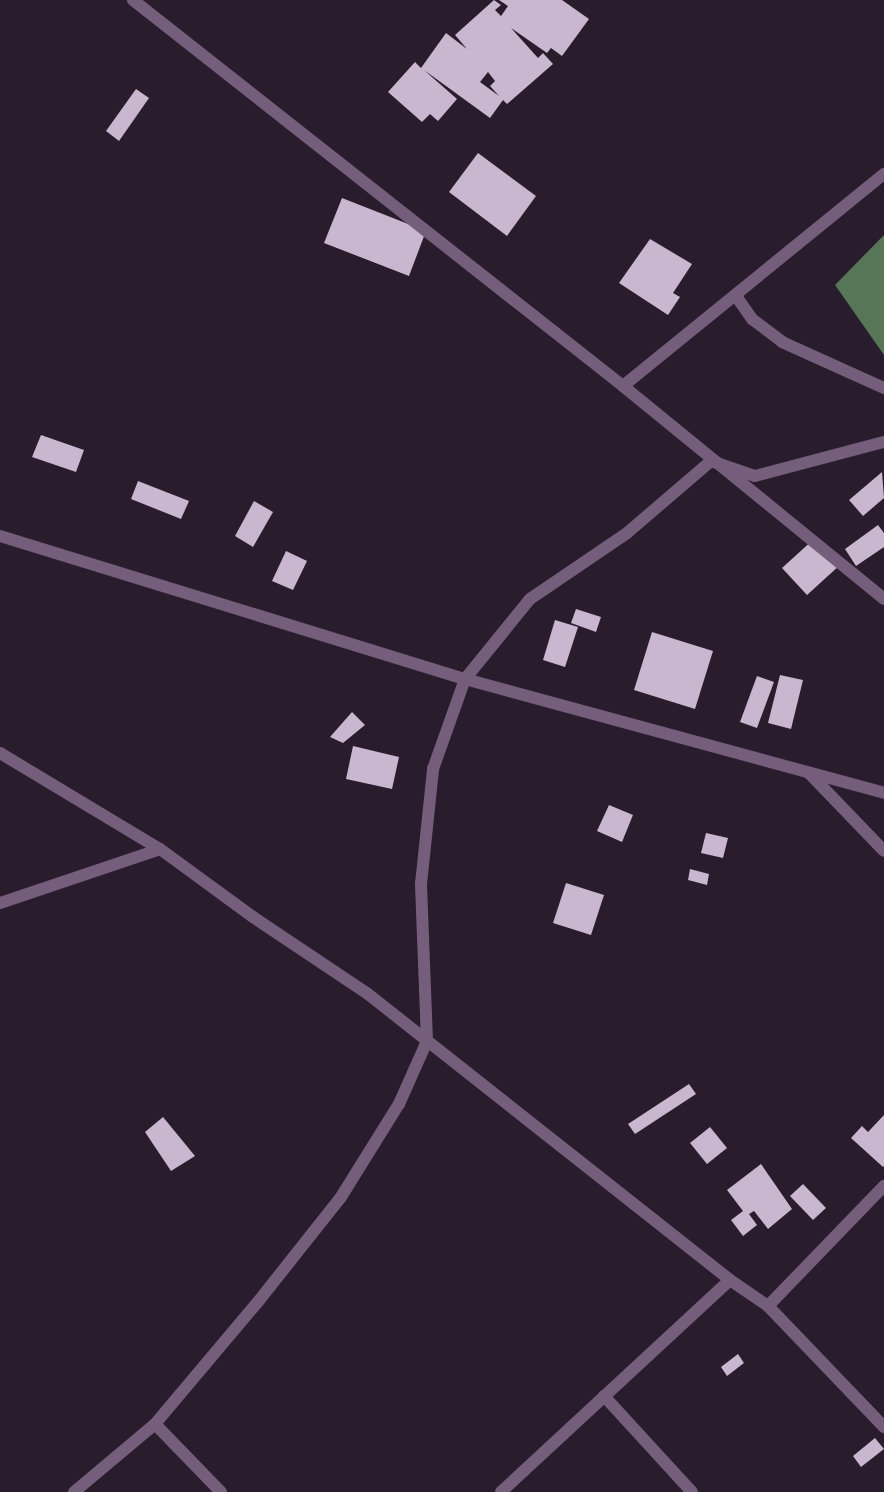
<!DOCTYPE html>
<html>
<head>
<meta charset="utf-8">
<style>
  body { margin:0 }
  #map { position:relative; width:884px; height:1492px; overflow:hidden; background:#291c2d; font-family:"Fira Sans Condensed",sans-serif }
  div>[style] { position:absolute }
  .water>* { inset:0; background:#577658 }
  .building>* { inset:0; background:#c8b7ce }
  .minor>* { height:12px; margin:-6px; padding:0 6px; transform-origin:6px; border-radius:6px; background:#755e7c }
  span { translate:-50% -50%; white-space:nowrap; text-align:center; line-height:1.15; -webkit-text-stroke:5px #1f1223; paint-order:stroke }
</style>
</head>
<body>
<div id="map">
  <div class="water">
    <i style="clip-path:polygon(884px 235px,884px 355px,835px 285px)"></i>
  </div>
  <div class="building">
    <i style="clip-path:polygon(evenodd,494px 0,501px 5px,495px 10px,501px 16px,508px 6px,499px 0,562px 0,589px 19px,562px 56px,551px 48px,547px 53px,511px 28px,538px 58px,543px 53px,553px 64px,507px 104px,503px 100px,490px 118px,424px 70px,457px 99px,438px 121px,430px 114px,422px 122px,388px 92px,415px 62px,421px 68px,446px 33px,467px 49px,455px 35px,494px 0,488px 72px,495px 81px,490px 86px,499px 96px,480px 82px,488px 72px)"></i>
    <i style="clip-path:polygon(136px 89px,149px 98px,119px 141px,106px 131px)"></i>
    <i style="clip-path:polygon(478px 153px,536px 196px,507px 236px,449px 192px)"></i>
    <i style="clip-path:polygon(342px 198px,426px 231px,409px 276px,324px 243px)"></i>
    <i style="clip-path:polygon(650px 239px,692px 264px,673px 293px,680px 297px,668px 315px,619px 283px)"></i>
    <i style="clip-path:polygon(41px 435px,84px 450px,76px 472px,32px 457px)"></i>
    <i style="clip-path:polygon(882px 472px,884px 498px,863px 516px,849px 500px)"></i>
    <i style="clip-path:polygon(138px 481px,189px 501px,181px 519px,131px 499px)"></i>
    <i style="clip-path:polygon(254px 501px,273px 512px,253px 547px,235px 536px)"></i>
    <i style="clip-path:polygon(878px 525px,884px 533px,884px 547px,856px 566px,845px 549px)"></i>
    <i style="clip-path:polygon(815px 538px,840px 565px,807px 595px,782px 568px)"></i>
    <i style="clip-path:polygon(286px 551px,307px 561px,293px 590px,272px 581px)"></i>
    <i style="clip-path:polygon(576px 609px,601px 617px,596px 632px,571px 623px)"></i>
    <i style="clip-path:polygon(555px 620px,578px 627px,565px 667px,543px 660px)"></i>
    <i style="clip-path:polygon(652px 632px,713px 651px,695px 709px,634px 690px)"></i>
    <i style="clip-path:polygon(780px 675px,803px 680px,791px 729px,768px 723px)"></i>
    <i style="clip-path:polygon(757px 676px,774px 682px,757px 728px,740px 722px)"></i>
    <i style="clip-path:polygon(352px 712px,365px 725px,343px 743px,330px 737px)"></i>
    <i style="clip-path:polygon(353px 746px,399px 757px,392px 789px,346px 779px)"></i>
    <i style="clip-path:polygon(609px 805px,633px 815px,622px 842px,597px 831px)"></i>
    <i style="clip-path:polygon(706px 833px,728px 838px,723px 858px,701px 853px)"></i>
    <i style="clip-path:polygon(690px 869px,709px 874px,707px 885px,688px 880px)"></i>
    <i style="clip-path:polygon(566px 883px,604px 895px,591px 935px,553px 923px)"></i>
    <i style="clip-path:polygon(689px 1084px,696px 1094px,635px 1134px,628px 1124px)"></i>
    <i style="clip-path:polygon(884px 1115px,884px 1166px,883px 1167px,851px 1138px,862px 1126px,868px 1132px)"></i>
    <i style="clip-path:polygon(163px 1117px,195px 1156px,171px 1171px,145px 1132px)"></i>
    <i style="clip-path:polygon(710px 1127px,727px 1148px,707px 1164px,690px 1143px)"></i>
    <i style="clip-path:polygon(761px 1164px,792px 1209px,768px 1229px,754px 1211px,749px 1214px,757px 1225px,743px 1236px,731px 1220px,743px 1211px,727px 1190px)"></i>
    <i style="clip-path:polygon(803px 1184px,826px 1208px,813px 1220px,790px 1196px)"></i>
    <i style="clip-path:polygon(738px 1354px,744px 1363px,727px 1376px,721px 1367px)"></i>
    <i style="clip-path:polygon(875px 1438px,884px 1449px,861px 1467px,853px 1456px)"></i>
  </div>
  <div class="minor">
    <i style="left:133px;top:0;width:624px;rotate:38.23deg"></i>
    <i style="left:623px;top:386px;width:337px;rotate:39.2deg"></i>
    <i style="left:736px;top:296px;width:28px;rotate:55deg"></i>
    <i style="left:752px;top:319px;width:38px;rotate:37deg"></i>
    <i style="left:782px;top:342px;width:112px;rotate:24.3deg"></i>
    <i style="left:623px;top:386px;width:336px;rotate:-39.1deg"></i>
    <i style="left:0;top:536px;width:486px;rotate:17.1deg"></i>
    <i style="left:465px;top:679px;width:434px;rotate:15.2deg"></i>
    <i style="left:0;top:753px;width:187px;rotate:31deg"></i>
    <i style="left:160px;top:849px;width:115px;rotate:36.2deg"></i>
    <i style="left:253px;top:917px;width:138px;rotate:33.8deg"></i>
    <i style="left:368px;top:994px;width:461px;rotate:38.3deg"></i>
    <i style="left:730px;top:1280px;width:46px;rotate:34.4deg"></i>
    <i style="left:768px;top:1306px;width:168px;rotate:46.2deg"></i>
    <i style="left:809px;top:773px;width:108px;rotate:46.1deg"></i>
    <i style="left:0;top:903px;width:169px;rotate:-18.6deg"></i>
    <i style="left:768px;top:1306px;width:167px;rotate:-46deg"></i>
    <i style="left:604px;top:1396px;width:130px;rotate:47.5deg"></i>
    <i style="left:155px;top:1424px;width:95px;rotate:45.9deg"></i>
    <i style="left:74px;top:1492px;width:106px;rotate:-40deg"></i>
    <i style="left:155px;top:1424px;width:158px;rotate:-49.9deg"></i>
    <i style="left:257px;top:1303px;width:135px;rotate:-51.6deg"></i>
    <i style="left:341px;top:1197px;width:110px;rotate:-58.1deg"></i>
    <i style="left:399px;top:1104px;width:69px;rotate:-66deg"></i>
    <i style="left:427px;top:1041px;width:157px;rotate:-92.2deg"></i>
    <i style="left:421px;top:884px;width:116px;rotate:-84deg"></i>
    <i style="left:433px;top:769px;width:96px;rotate:-70.4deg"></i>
    <i style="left:465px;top:679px;width:103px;rotate:-50.9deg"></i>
    <i style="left:530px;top:599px;width:117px;rotate:-34.2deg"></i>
    <i style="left:627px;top:533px;width:111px;rotate:-40.6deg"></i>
    <i style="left:711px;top:461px;width:46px;rotate:18.8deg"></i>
    <i style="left:755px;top:476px;width:133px;rotate:-14.8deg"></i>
    <i style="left:501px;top:1492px;width:312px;rotate:-42.8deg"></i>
  </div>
</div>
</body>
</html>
